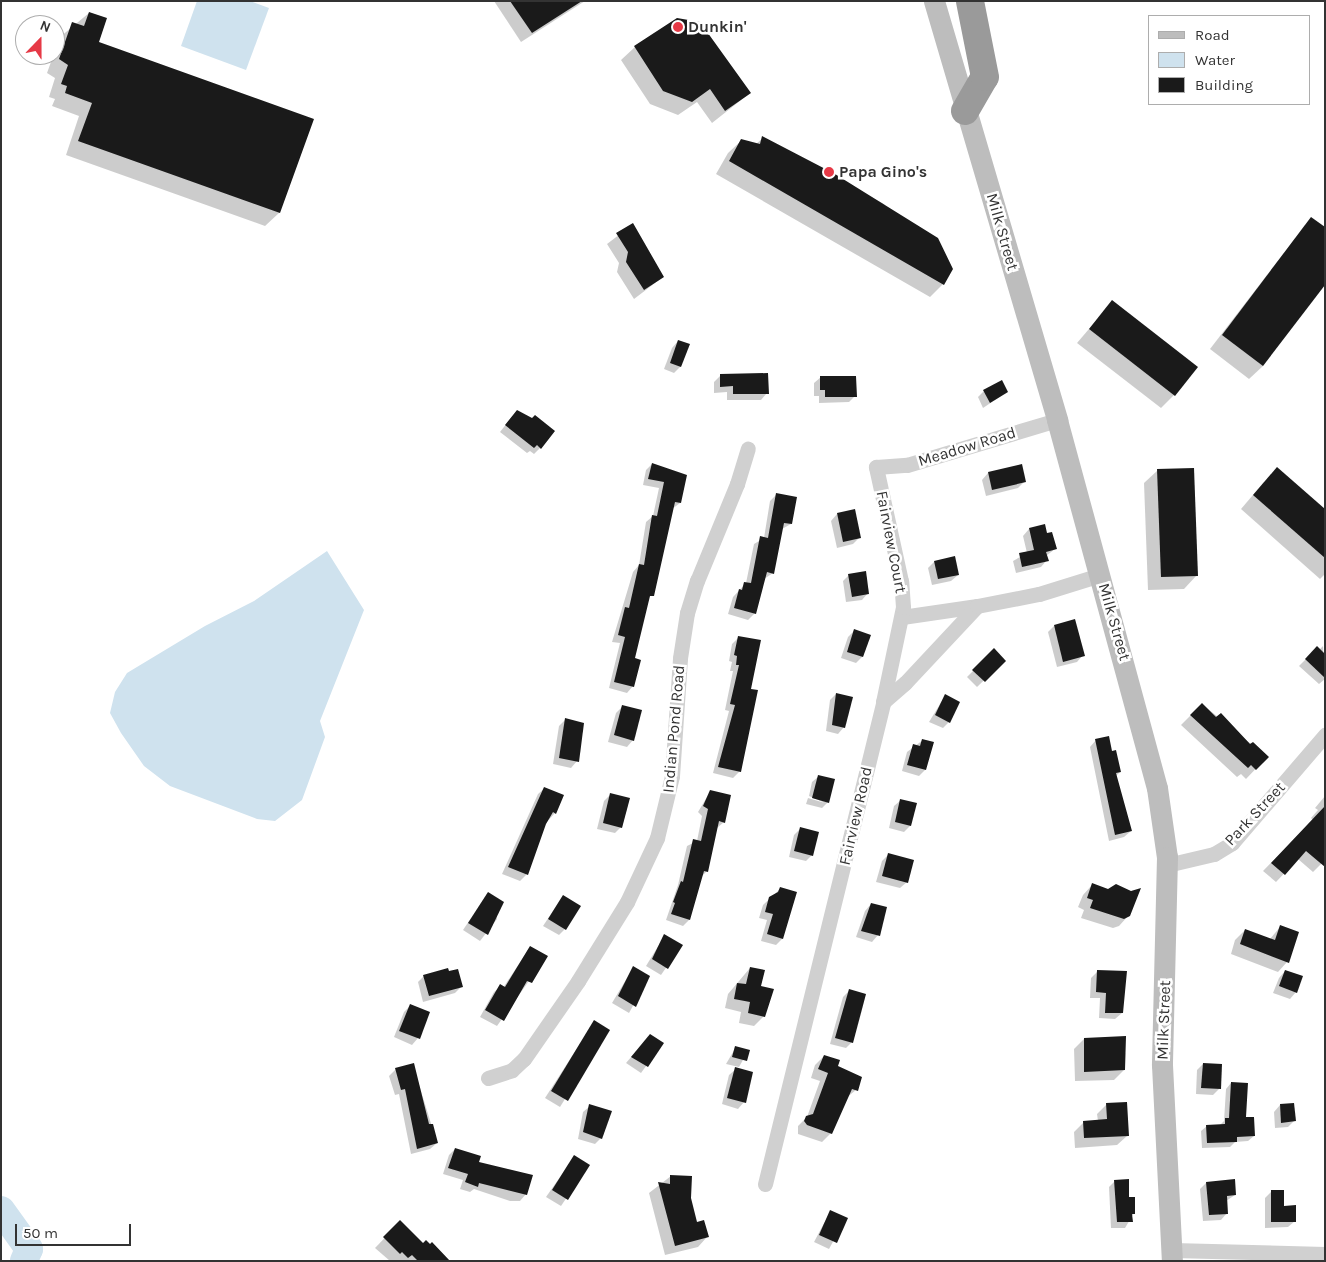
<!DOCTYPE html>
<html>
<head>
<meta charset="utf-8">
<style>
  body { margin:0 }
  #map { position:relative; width:1326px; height:1262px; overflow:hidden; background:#fff; font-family:Karla,sans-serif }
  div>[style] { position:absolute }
  .water>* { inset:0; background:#cfe2ee }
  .shadow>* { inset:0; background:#0003 }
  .river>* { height:28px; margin:-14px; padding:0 14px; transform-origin:14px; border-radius:14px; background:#cfe2ee }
  .building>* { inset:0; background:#1a1a1a }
  .street>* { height:15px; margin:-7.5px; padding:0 7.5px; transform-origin:7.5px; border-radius:7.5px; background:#d0d0d0 }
  .secondary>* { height:21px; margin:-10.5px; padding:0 10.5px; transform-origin:10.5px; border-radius:10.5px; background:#bdbdbd }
  .highway>* { height:28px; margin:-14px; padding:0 14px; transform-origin:14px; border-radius:14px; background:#9a9a9a }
  .dots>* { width:14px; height:14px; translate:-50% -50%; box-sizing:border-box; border:2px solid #fff; border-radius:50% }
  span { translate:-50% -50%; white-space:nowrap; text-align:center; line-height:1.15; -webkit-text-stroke:5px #fff; paint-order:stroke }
  .poi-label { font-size:16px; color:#333; font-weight:700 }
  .left { translate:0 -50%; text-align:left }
  .street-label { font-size:16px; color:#333 }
  .frame { position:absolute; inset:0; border:2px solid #333; pointer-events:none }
  .legend { position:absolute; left:1148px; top:15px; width:162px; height:90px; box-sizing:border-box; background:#fff; border:1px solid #adadad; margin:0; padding:6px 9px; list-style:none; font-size:15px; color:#333 }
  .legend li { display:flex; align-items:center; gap:10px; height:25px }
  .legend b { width:25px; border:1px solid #adadad }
  .north { position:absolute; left:15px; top:15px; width:50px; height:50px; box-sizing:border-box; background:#fff; border:1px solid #adadad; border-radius:50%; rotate:22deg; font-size:14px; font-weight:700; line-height:20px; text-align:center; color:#333 }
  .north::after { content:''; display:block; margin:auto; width:18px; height:22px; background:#e63946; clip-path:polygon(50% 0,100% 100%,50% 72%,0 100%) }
  .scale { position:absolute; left:15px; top:1224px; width:116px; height:22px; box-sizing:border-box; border:2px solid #333; border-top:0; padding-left:6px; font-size:15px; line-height:18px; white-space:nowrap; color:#333; -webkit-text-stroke:4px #fff; paint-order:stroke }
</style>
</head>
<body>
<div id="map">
  <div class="water">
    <i style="clip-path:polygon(197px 1px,250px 1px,269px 8px,246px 70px,181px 46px)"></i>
    <i style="clip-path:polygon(327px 551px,364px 610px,320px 721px,325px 737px,302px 800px,275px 821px,257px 819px,170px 786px,144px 766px,121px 733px,110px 713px,115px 692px,127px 673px,205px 626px,254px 601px)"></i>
  </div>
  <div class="shadow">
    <i style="clip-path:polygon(494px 1px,585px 1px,521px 42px)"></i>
    <i style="clip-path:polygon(89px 13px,97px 42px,312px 119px,279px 213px,265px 226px,66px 155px,79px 116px,52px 106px,55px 99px,49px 97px,55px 78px,47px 73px,60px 37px)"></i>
    <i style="clip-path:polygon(677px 19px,750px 93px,712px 123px,697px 102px,678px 115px,650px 104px,621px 60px,635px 47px)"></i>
    <i style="clip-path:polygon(763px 138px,884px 204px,943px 284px,930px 297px,716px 174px,728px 153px,742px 140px,756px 144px)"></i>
    <i style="clip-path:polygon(1311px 218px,1263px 366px,1249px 379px,1210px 349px)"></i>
    <i style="clip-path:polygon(632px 225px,663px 277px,634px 299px,617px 272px,619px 263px,607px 244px)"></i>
    <i style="clip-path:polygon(1112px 302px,1174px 395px,1161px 408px,1077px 343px)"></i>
    <i style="clip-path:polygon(678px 341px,680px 367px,674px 373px,664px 369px,672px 348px)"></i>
    <i style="clip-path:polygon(721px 375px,767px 393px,761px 400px,727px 400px,727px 392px,714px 393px,714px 382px)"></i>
    <i style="clip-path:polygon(821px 377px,855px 396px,849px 402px,819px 403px,819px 396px,814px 396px,814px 383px)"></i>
    <i style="clip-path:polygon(984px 391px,1007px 392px,983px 408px,978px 397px)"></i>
    <i style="clip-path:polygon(526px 415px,532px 419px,540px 448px,534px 454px,530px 451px,527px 453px,500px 432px,511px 418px)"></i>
    <i style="clip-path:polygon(652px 464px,680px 503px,672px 509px,633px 659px,633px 686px,627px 693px,609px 688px,620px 643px,612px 642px,633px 572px,639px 565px,646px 522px,653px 516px,659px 488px,643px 485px,646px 470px)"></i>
    <i style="clip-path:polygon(1021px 466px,1024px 482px,1018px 488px,986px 496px,982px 480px,988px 473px)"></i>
    <i style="clip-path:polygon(1158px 470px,1197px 575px,1184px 589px,1148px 590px,1144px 483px)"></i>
    <i style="clip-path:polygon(1264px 482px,1325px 511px,1325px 574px,1320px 579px,1241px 509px)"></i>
    <i style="clip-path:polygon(776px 495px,791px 524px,782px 529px,773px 573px,764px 579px,755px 613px,748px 620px,728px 614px,733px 597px,746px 583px,754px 544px,764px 538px,770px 501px)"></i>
    <i style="clip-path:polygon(837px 514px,859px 538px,853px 544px,837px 548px,831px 521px)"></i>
    <i style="clip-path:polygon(1029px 529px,1046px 534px,1055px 549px,1046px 556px,1047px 560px,1041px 567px,1016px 573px,1013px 561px,1027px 553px,1023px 536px)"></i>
    <i style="clip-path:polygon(954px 558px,958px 575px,951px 581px,932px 585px,928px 568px,934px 562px)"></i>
    <i style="clip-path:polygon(849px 575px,868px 593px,862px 600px,846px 602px,843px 581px)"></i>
    <i style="clip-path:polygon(1054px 626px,1083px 655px,1077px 662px,1057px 667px,1048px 632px)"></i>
    <i style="clip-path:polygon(854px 631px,862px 657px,856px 663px,841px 658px,848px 637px)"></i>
    <i style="clip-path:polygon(739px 637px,749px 689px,740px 771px,733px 778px,713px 773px,729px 711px,725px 710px,733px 671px,730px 671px,732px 662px,729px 661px,732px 644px)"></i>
    <i style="clip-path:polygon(1323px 646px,1325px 679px,1319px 684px,1299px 666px,1317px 648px,1319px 650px)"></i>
    <i style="clip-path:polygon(994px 650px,1004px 661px,977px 687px,967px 677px)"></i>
    <i style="clip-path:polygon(836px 694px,844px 727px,838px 734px,826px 731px,830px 700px)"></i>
    <i style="clip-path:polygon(945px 696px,949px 722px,943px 728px,929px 722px)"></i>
    <i style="clip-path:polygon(1202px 704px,1267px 757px,1246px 779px,1241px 774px,1237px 777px,1181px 725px)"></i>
    <i style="clip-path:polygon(623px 706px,633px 740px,627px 747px,608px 742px,616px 713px)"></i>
    <i style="clip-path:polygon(565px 720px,577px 761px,571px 768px,553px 764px,559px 726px)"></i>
    <i style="clip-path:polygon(923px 740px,925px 770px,919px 776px,902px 771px,907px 752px)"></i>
    <i style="clip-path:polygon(1096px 740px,1111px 752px,1120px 772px,1116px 776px,1131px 831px,1124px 837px,1109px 841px,1090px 747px)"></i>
    <i style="clip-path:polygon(819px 776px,828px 802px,822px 808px,806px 804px,808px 798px,825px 803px,809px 796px,812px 782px)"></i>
    <i style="clip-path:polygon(545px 788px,555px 813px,545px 824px,526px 875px,520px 881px,502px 874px,538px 794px)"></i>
    <i style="clip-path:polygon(710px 792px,724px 822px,717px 828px,707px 871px,701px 877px,689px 920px,683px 926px,666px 920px,678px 885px,687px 846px,697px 841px,702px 816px,698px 812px)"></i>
    <i style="clip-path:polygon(610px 795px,621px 827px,615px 833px,597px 829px,604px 801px)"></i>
    <i style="clip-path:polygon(1325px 796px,1325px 860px,1313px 872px,1298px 859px,1276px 882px,1263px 871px,1313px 820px,1311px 818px,1318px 810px,1315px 808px)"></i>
    <i style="clip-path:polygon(901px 800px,910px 826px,904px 832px,889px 828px,894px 806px)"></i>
    <i style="clip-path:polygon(800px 829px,812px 855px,806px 861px,789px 857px,794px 835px)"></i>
    <i style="clip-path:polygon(889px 854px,907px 882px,900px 888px,876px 882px,882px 861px)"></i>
    <i style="clip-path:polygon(1092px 885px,1129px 915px,1119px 926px,1113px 928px,1081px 918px,1084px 910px,1078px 907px,1083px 895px)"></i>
    <i style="clip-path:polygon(780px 889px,782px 939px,776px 945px,761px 941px,767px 920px,759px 918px,763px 905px)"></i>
    <i style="clip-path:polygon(488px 893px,497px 919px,480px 941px,463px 930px)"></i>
    <i style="clip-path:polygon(563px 896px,565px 929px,559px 935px,543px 926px)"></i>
    <i style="clip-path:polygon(871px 904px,878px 935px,872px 942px,856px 937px,865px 911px)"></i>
    <i style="clip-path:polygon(1280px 927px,1287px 962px,1278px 972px,1231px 954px,1235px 940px,1245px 930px,1270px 939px)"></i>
    <i style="clip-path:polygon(665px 935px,681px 946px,661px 975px,646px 966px)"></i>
    <i style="clip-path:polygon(530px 947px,546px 957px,497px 1026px,480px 1017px,494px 992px,501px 986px,503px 988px)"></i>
    <i style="clip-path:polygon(633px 968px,649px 977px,629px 1013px,612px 1003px)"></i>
    <i style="clip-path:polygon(750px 968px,760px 987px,764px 1016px,754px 1026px,739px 1023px,741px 1012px,725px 1008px,728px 994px)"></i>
    <i style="clip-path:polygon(1285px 971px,1296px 992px,1290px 999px,1273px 993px,1279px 978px)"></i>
    <i style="clip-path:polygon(1097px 972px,1122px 1013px,1115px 1019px,1099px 1018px,1100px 998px,1090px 998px,1091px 978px)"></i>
    <i style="clip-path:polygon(424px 976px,461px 987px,455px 993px,423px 1002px,418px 982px)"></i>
    <i style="clip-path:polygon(849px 991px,852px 1042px,846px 1048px,830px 1044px,843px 997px)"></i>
    <i style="clip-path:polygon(410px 1006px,418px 1038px,412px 1045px,394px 1037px,404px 1012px)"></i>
    <i style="clip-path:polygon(594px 1022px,608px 1030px,560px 1107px,545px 1098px)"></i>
    <i style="clip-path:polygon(1084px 1039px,1124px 1070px,1114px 1080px,1075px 1081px,1074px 1049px)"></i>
    <i style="clip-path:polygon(644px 1042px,662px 1044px,641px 1073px,626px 1063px)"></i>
    <i style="clip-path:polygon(736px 1047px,748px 1051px,739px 1067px,726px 1064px)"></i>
    <i style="clip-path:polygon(824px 1056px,856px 1090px,846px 1098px,831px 1133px,822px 1142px,798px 1134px,798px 1126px,807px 1117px,820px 1081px,811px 1078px,815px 1065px)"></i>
    <i style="clip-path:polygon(1203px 1064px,1220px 1088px,1213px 1095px,1196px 1094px,1197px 1070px)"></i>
    <i style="clip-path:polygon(413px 1065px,437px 1143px,430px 1149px,411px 1154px,399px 1094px,395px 1095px,389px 1076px,396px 1069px)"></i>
    <i style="clip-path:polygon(736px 1069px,744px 1102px,738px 1109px,722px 1104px,729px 1075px)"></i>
    <i style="clip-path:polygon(1231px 1083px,1254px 1136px,1248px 1141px,1235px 1142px,1230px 1147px,1202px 1148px,1201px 1131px,1207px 1126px,1220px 1125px,1224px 1121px,1226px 1089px)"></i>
    <i style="clip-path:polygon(1107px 1104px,1127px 1136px,1117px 1145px,1075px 1148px,1074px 1132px,1084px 1122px,1098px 1121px,1097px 1114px)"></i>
    <i style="clip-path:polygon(1280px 1105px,1294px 1121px,1288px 1127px,1275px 1128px,1274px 1112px)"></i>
    <i style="clip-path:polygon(590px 1106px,601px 1138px,595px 1144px,578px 1139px,583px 1112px)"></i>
    <i style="clip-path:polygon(455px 1149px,478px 1163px,526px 1194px,520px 1201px,510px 1201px,474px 1189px,470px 1192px,460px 1189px,463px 1180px,443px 1174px,449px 1155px)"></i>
    <i style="clip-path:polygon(574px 1157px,588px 1166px,561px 1206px,546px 1197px)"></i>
    <i style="clip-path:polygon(671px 1176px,690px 1198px,696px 1224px,707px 1237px,698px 1247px,665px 1255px,649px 1193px)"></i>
    <i style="clip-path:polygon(1115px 1181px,1134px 1213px,1125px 1228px,1111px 1228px,1109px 1187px)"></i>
    <i style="clip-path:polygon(1206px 1183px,1235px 1195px,1226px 1201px,1227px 1213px,1221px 1220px,1203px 1221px,1200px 1189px)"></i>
    <i style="clip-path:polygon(1271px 1192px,1295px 1221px,1288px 1227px,1265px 1228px,1265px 1198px)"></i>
    <i style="clip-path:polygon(830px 1212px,846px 1218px,829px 1249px,814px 1242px)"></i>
    <i style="clip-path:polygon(400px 1222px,441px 1261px,390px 1261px,375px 1248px)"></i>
  </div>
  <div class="river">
    <i style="left:1px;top:1210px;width:48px;rotate:54.3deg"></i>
    <i style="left:29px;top:1249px;width:13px;rotate:113deg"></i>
  </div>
  <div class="building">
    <i style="clip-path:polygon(510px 1px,582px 1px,532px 33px)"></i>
    <i style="clip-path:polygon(89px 12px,107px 18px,99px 42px,314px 119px,280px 213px,78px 141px,92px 103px,65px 93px,67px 86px,61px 84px,68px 65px,59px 59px,72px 22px,84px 26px)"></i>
    <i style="clip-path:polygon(677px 18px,700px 22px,751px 93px,725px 111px,710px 89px,692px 102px,663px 91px,634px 46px)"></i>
    <i style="clip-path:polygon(762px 136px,835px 174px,938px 238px,953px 269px,944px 285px,729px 161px,741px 139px,760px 144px)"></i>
    <i style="clip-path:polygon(1311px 217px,1325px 227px,1325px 285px,1263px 366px,1222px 335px)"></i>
    <i style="clip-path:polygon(633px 223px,664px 277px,644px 290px,626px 262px,628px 252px,616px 233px)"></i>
    <i style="clip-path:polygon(1112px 300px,1198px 367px,1175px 396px,1089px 329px)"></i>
    <i style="clip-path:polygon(678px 340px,690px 344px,681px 367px,670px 363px)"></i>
    <i style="clip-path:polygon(768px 373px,769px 394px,733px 394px,733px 386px,720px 387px,720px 374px)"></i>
    <i style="clip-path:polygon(820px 376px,856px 376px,857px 397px,825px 397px,825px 390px,820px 390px)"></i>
    <i style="clip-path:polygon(1002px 380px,1008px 392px,990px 403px,983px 390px)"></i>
    <i style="clip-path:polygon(517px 410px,532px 418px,535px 415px,555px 431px,541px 449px,537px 445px,534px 448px,505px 425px)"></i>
    <i style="clip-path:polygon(652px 463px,687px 475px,681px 503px,675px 502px,654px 596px,650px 596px,635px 658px,641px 660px,634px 687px,614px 682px,625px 637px,618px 635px,625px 607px,629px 608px,639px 564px,644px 565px,652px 515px,657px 516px,664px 482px,648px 479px)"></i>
    <i style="clip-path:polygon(1022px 464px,1026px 482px,992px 490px,988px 472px)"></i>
    <i style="clip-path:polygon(1277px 467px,1325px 509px,1325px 558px,1253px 495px)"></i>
    <i style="clip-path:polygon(1194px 468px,1198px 576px,1161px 577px,1157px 469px)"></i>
    <i style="clip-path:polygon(776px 493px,797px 497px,792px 524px,784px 523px,774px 574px,767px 572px,756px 614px,734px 608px,739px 589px,742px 590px,744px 582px,751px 583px,760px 536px,768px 538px)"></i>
    <i style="clip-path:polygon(855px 509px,861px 538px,843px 542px,837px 513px)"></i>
    <i style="clip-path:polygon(1045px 524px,1047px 533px,1052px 532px,1057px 549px,1046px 552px,1049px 561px,1022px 567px,1019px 553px,1034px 550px,1029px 528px)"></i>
    <i style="clip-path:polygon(955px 556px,959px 575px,938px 579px,934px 561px)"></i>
    <i style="clip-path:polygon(866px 571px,869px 594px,852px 597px,848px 574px)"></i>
    <i style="clip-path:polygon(1075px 619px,1085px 656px,1063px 662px,1054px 625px)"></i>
    <i style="clip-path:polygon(854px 629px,871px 635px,863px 657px,847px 652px)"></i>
    <i style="clip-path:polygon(738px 636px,761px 640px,751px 689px,758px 690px,741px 772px,718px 767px,735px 705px,730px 704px,739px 665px,736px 665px,737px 656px,734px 655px)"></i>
    <i style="clip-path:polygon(1317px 646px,1325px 654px,1325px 678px,1305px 659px)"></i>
    <i style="clip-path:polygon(994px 648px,1006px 661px,985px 682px,972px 670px)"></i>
    <i style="clip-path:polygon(836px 693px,853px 697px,845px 728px,832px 725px)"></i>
    <i style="clip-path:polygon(945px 694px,960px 702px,950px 723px,935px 715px)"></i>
    <i style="clip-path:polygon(1202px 703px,1216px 717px,1221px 713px,1250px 744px,1253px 742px,1269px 757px,1256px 770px,1251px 765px,1248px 768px,1190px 715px)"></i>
    <i style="clip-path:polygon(622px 705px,642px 710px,634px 741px,614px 735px)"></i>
    <i style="clip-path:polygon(565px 718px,584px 723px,579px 762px,559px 758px)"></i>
    <i style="clip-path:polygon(1109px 736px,1112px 751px,1116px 750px,1121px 772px,1116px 773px,1132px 831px,1115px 835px,1095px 739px)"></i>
    <i style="clip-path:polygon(922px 739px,934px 742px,926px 770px,907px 765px,913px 744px,920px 746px)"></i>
    <i style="clip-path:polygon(818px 775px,835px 779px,829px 803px,812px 798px)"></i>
    <i style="clip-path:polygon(544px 787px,564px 795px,556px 814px,553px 812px,546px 824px,528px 875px,508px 867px)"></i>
    <i style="clip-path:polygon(710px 790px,731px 795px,725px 823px,719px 821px,708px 872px,704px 871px,690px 920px,671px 914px,675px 903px,673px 902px,681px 881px,683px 882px,693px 839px,701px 841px,708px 809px,703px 806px)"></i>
    <i style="clip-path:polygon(610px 793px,630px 798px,622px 828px,603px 823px)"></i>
    <i style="clip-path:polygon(900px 799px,917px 803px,911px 826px,895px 822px)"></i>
    <i style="clip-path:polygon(1325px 806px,1325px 867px,1306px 851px,1285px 875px,1271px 863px)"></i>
    <i style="clip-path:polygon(800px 827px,819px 832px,813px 856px,794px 851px)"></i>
    <i style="clip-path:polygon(888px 853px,914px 860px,908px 883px,882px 876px)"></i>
    <i style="clip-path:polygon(1092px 883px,1108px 889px,1116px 884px,1131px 891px,1141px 888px,1130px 916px,1124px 919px,1090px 908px,1093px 900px,1087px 898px)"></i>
    <i style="clip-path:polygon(780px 887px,797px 892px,783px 939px,767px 934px,773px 914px,765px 912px,769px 897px,778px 892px)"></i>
    <i style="clip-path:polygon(488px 892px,504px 902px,488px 935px,468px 923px)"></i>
    <i style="clip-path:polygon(563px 895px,581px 906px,566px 930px,548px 919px)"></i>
    <i style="clip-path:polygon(871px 903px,887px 907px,880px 936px,861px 931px)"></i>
    <i style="clip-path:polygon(1280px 925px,1299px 932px,1289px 963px,1240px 944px,1245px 929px,1275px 940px)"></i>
    <i style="clip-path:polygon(664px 934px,683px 945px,668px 969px,652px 959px)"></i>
    <i style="clip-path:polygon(530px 946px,548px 956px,532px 983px,527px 981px,504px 1021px,485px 1010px,500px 984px,505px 987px)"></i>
    <i style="clip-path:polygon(633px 966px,650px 976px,636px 1007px,618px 996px)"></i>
    <i style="clip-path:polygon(750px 967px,765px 970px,761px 986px,774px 989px,765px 1017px,748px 1013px,750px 1002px,734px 999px,737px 983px,746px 984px)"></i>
    <i style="clip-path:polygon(448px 968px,449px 971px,458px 969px,463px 987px,429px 996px,423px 975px)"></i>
    <i style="clip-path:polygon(1097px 970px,1127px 971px,1123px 1013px,1105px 1013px,1106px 993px,1096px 992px)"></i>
    <i style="clip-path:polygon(1285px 970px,1303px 976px,1297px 993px,1279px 986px)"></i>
    <i style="clip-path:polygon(849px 989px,866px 994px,853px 1043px,835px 1038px)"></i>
    <i style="clip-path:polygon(410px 1004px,430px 1012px,420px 1039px,399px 1031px)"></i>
    <i style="clip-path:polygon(594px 1020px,610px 1030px,568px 1101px,551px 1091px)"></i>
    <i style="clip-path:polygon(650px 1034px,664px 1043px,648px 1067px,631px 1057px)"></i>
    <i style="clip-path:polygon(1126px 1036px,1125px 1070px,1084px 1072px,1084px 1038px)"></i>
    <i style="clip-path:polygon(735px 1046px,750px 1050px,747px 1061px,732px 1057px)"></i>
    <i style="clip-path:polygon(824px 1055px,840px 1060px,838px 1066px,862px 1077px,858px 1091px,852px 1089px,832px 1134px,807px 1125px,804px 1121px,806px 1116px,813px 1114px,828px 1073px,818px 1069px)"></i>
    <i style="clip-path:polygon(414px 1063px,429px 1124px,433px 1124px,438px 1143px,417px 1149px,405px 1089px,401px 1090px,395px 1068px)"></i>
    <i style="clip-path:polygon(1203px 1063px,1222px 1064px,1221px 1089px,1201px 1088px)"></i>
    <i style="clip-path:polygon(735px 1067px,753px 1072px,746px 1103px,727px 1098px)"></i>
    <i style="clip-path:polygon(1231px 1082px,1248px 1083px,1246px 1117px,1254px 1117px,1255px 1136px,1237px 1137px,1237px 1142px,1207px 1143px,1206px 1125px,1225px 1124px,1225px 1118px,1229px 1118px)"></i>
    <i style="clip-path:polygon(1127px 1102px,1129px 1136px,1084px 1138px,1083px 1121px,1107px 1119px,1106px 1103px)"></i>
    <i style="clip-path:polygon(1294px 1103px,1296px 1121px,1281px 1123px,1280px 1104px)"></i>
    <i style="clip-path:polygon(589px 1104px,612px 1111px,602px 1139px,583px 1132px)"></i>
    <i style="clip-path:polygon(455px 1148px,481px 1156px,479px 1162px,533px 1175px,527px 1195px,479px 1183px,478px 1187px,465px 1182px,468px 1174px,448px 1168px)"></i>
    <i style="clip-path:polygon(574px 1155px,590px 1165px,568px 1200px,552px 1190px)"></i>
    <i style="clip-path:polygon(670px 1175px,692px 1176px,691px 1198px,697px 1222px,704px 1220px,709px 1237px,675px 1246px,658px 1182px,670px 1184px)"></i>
    <i style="clip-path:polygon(1129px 1179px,1129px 1197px,1135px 1197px,1135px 1214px,1132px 1214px,1133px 1222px,1117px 1222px,1114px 1180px)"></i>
    <i style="clip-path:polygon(1235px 1179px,1236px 1195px,1227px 1196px,1228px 1214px,1209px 1215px,1206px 1182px)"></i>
    <i style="clip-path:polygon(1271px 1190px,1284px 1190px,1284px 1206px,1296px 1205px,1296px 1222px,1271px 1222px)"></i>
    <i style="clip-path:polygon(830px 1210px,848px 1218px,837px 1243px,819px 1235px)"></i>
    <i style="clip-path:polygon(400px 1220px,423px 1243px,426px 1240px,430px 1244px,432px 1242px,450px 1261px,418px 1261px,412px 1255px,408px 1258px,402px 1252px,400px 1254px,383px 1237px)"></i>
  </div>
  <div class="street">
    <i style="left:902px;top:617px;width:76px;rotate:-8.3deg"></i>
    <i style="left:883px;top:702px;width:97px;rotate:-78.1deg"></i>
    <i style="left:903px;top:607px;width:26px;rotate:-94deg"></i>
    <i style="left:901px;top:581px;width:117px;rotate:-102.4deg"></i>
    <i style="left:876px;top:467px;width:31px;rotate:-4deg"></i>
    <i style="left:907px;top:465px;width:157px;rotate:-16.7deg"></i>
    <i style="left:1167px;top:865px;width:48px;rotate:-13.2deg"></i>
    <i style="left:1214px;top:854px;width:21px;rotate:-31deg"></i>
    <i style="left:1232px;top:843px;width:143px;rotate:-49.3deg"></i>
    <i style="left:488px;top:1078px;width:25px;rotate:-18deg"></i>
    <i style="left:512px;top:1070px;width:16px;rotate:-43deg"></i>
    <i style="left:524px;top:1059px;width:95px;rotate:-55.3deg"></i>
    <i style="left:578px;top:981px;width:93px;rotate:-58.2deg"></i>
    <i style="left:627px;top:902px;width:71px;rotate:-64.9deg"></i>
    <i style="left:657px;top:838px;width:64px;rotate:-76.4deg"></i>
    <i style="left:672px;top:776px;width:118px;rotate:-86.1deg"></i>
    <i style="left:680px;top:658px;width:46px;rotate:-81.2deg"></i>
    <i style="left:687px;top:613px;width:34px;rotate:-73deg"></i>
    <i style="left:697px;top:581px;width:105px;rotate:-67.6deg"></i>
    <i style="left:737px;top:484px;width:37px;rotate:-73deg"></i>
    <i style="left:765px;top:1184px;width:496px;rotate:-76.2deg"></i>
    <i style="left:883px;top:702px;width:29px;rotate:-41deg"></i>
    <i style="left:905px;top:683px;width:105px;rotate:-46.9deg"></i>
    <i style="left:977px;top:606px;width:63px;rotate:-11deg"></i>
    <i style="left:1039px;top:594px;width:64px;rotate:-17.3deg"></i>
    <i style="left:1172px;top:1250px;width:153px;rotate:1.5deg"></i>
  </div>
  <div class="secondary">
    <i style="left:934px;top:1px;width:437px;rotate:73.6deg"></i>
    <i style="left:1057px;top:420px;width:381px;rotate:74.8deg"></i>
    <i style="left:1157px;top:788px;width:70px;rotate:81.8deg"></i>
    <i style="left:1167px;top:857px;width:208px;rotate:91.4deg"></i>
    <i style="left:1162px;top:1065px;width:196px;rotate:87.1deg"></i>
  </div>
  <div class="highway">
    <i style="left:965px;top:111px;width:39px;rotate:-60deg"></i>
    <i style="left:985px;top:77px;width:77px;rotate:-101.2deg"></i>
  </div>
  <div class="dots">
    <i style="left:678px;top:27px;background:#e63946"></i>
    <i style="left:829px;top:172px;background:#e63946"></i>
  </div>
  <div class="poi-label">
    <span class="left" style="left:688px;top:27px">Dunkin'</span>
    <span class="left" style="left:839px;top:172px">Papa Gino's</span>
  </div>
  <div class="street-label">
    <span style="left:1002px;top:232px;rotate:74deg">Milk Street</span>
    <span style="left:967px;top:447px;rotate:-17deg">Meadow Road</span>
    <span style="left:891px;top:542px;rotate:79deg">Fairview Court</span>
    <span style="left:1114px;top:622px;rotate:74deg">Milk Street</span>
    <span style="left:674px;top:729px;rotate:-85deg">Indian Pond Road</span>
    <span style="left:1255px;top:814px;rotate:-47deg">Park Street</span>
    <span style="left:856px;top:816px;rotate:-77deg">Fairview Road</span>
    <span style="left:1164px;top:1020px;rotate:-88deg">Milk Street</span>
  </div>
  <div class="frame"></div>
  <ul class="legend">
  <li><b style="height:6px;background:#bdbdbd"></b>Road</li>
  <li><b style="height:14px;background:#cfe2ee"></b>Water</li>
  <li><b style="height:14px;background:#1a1a1a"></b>Building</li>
  </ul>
  <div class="north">N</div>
  <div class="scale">50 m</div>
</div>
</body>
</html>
